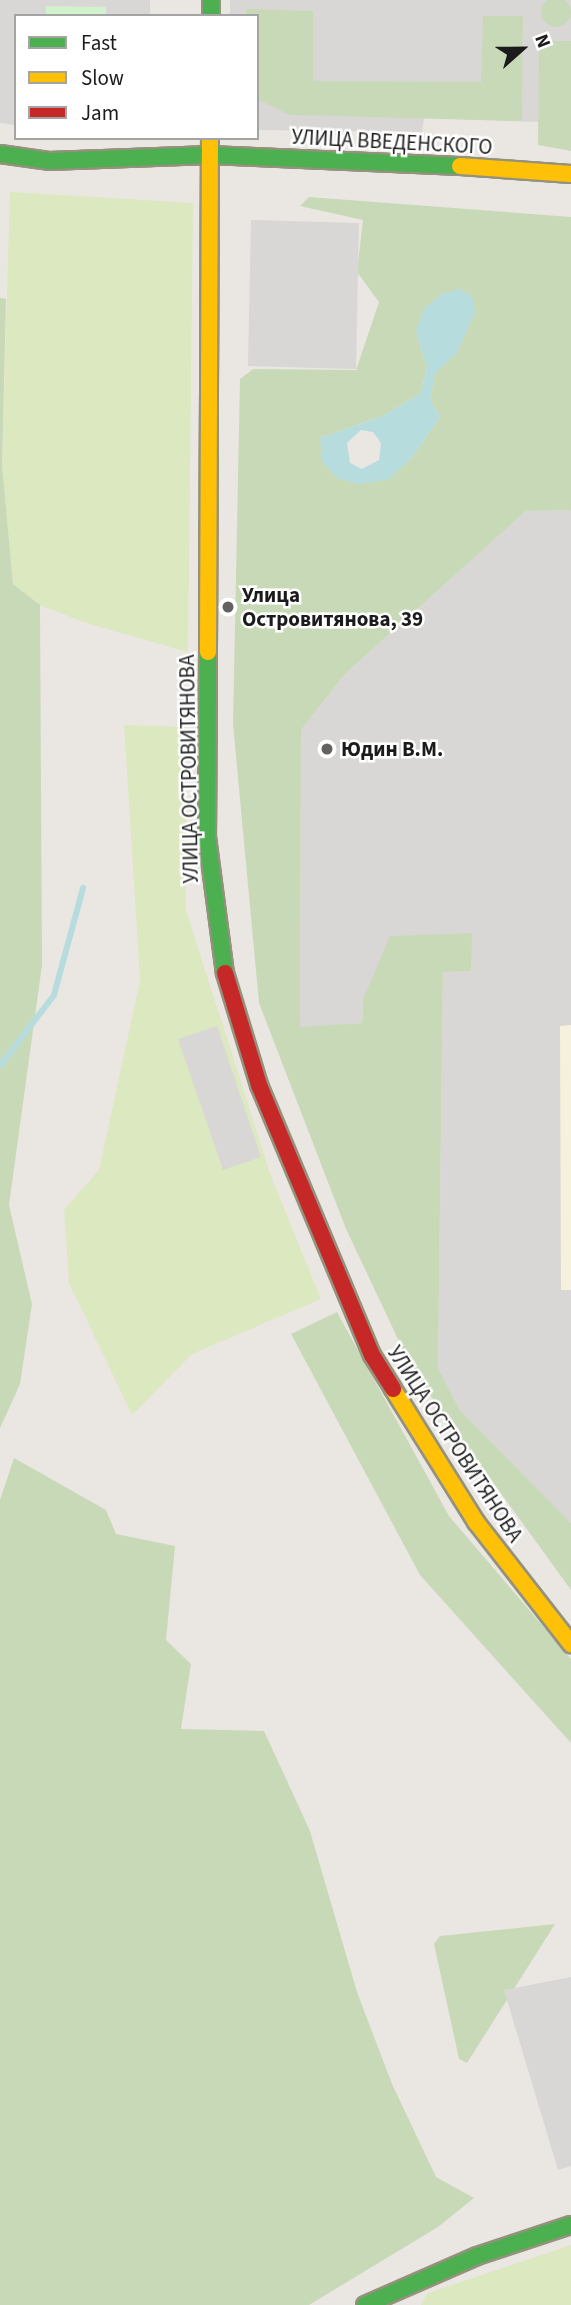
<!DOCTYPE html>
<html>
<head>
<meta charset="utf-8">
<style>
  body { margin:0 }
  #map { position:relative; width:571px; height:2305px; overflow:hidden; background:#eae7e3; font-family:"Source Sans 3",sans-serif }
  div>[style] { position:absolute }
  .residential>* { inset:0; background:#d9d7d5 }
  .education>* { inset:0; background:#f6f1dc }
  .grass>* { inset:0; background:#dce8c0 }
  .forest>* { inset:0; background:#c8d9b8 }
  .round { border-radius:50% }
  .park>* { inset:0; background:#d2f1cd }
  .parking>* { inset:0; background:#d8d7d5 }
  .water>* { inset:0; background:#b6dcde }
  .stream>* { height:6px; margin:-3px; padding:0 3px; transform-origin:3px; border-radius:3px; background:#b6dcde }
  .roads { filter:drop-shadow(2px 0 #94927c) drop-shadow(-2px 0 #94927c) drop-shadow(0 2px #94927c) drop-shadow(0 -2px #94927c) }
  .fast>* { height:16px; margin:-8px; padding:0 8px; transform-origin:8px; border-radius:8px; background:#4caf50 }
  .slow>* { height:16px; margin:-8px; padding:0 8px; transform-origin:8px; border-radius:8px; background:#ffc107 }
  .jam>* { height:16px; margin:-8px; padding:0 8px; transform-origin:8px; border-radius:8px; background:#c62828 }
  .dots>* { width:19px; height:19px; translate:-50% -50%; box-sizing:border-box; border:4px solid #fff; border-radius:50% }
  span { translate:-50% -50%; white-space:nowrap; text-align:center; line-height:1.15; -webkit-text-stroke:5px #fff; paint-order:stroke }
  .street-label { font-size:21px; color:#1b1b1b }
  .poi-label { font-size:21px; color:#1b1b1b; font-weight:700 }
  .left { translate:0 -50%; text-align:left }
  .legend { position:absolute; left:14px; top:14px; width:245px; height:126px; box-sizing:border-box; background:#fff; border:2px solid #a4a4a4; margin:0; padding:9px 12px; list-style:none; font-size:21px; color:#1b1b1b }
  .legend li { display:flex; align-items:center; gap:14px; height:35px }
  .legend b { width:35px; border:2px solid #a4a4a4 }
  .north { position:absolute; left:487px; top:14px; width:70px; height:70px; -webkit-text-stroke:5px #fff; paint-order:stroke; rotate:69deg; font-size:19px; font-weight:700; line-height:28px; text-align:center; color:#1b1b1b }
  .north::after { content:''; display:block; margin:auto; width:24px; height:32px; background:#1b1b1b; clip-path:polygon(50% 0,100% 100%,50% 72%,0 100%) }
</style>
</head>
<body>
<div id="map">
  <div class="residential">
    <i style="clip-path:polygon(0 0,150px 0,150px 16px,16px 16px,16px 125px,0 123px)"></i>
    <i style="clip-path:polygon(230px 0,571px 0,571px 151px,538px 122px,424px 118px,422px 132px,259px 130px,257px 16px,230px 16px)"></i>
    <i style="clip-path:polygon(571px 510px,571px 1523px,460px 1410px,438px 1368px,443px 972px,472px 933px,363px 999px,362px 1023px,300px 1028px,301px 730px,345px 674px,526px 511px)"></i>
  </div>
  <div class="education">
    <i style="clip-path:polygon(571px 1025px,571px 1290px,561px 1290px,560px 1026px)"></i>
  </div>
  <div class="grass">
    <i style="clip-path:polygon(10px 192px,193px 203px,188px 652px,83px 622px,40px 605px,13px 584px,2px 465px)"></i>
    <i style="clip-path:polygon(124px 725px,186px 727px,186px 910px,271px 1176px,321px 1299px,192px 1354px,132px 1415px,69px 1283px,64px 1210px,99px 1170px,140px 981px)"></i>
    <i style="clip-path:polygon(571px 2245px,571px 2305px,421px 2305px,428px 2293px)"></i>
  </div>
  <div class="forest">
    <i class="round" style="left:541px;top:-3px;width:30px;height:30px"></i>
    <i style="clip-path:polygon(246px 9px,313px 11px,313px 81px,481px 82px,483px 16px,523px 16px,522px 121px,290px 115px,257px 99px,257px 16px,246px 16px)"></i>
    <i style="clip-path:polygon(539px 41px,571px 41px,571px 151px,538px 145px)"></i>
    <i style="clip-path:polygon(evenodd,309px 197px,571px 217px,571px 510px,526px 511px,345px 674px,301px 730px,300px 1027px,362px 1023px,363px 999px,390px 936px,472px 933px,471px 971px,443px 972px,438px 1368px,460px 1410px,571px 1523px,571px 1590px,414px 1373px,346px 1229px,259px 1003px,233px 724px,240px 379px,253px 369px,356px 370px,379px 302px,357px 272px,363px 220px,300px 206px,309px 197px,416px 331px,456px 354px,435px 372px,430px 400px,440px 417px,410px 460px,337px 478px,320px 438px,383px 416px,421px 393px,427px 367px,416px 331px)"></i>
    <i style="clip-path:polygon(0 298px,6px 299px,2px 465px,13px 584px,40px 605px,42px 965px,9px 1205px,32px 1304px,20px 1384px,0 1428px)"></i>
    <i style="clip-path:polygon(337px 1312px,449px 1516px,571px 1659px,571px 1743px,420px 1575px,291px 1334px)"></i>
    <i style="clip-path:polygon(14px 1458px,106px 1510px,116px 1534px,175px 1546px,166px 1640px,191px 1664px,181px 1729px,264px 1731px,310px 1831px,357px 1992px,392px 2084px,436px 2177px,474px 2198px,438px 2227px,309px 2305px,0 2305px,0 1500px)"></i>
    <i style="clip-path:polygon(555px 1924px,467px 2063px,459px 2059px,434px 1944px,440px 1936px)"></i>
  </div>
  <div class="park">
    <i style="clip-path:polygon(46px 6px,106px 7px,106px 16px,46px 16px)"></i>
  </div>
  <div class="parking">
    <i style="clip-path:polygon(251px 220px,359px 223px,356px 369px,248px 366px)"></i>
    <i style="clip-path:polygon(217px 1026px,261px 1157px,223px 1170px,178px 1039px)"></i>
    <i style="clip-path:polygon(571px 1977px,571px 2166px,558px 2170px,504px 1990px)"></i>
  </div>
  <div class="water">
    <i style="clip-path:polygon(evenodd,459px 289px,472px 296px,475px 313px,456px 354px,435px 373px,430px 400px,440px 417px,410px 460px,387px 480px,358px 484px,337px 478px,322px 461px,320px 438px,383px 416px,421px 393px,427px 367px,416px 331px,424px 309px,442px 294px,459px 289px,361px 430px,373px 432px,381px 443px,379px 460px,362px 469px,350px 463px,347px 443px,361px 430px)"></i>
  </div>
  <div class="stream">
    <i style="left:0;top:1066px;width:89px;rotate:-52.7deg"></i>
    <i style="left:54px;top:995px;width:111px;rotate:-74.8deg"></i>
  </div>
  <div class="roads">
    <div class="fast">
      <i style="left:211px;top:0;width:16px;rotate:90deg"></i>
      <i style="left:0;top:154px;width:49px;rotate:8.1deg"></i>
      <i style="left:49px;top:161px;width:161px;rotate:-2.1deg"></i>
      <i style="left:210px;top:155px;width:250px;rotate:2.5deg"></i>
      <i style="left:208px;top:652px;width:185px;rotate:90.3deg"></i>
      <i style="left:207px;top:837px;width:137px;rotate:82.5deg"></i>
      <i style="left:365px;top:2305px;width:122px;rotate:-23.6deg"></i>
      <i style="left:477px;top:2256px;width:99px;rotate:-18.3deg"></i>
    </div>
    <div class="slow">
      <i style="left:460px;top:166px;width:111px;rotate:4.1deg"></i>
      <i style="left:208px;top:652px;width:514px;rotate:-89.78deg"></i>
      <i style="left:393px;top:1389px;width:157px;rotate:58deg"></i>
      <i style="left:476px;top:1522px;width:155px;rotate:52.1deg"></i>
    </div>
    <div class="jam">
      <i style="left:225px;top:973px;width:117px;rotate:73.1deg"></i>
      <i style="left:259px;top:1085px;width:293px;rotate:67.3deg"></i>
      <i style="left:372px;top:1355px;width:40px;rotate:58deg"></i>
    </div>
  </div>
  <div class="dots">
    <i style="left:228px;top:607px;background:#636261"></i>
    <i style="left:327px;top:749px;background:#636261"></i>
  </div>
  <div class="street-label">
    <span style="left:392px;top:142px;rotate:3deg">УЛИЦА ВВЕДЕНСКОГО</span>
    <span style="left:189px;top:769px;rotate:-91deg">УЛИЦА ОСТРОВИТЯНОВА</span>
    <span style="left:455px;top:1444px;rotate:57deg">УЛИЦА ОСТРОВИТЯНОВА</span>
  </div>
  <div class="poi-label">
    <span class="left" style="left:242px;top:607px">Улица<br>Островитянова, 39</span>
    <span class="left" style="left:341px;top:749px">Юдин В.М.</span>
  </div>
  <ul class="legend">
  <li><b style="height:9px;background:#4caf50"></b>Fast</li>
  <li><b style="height:9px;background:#ffc107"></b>Slow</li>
  <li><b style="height:9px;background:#c62828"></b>Jam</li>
  </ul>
  <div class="north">N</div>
</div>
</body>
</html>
